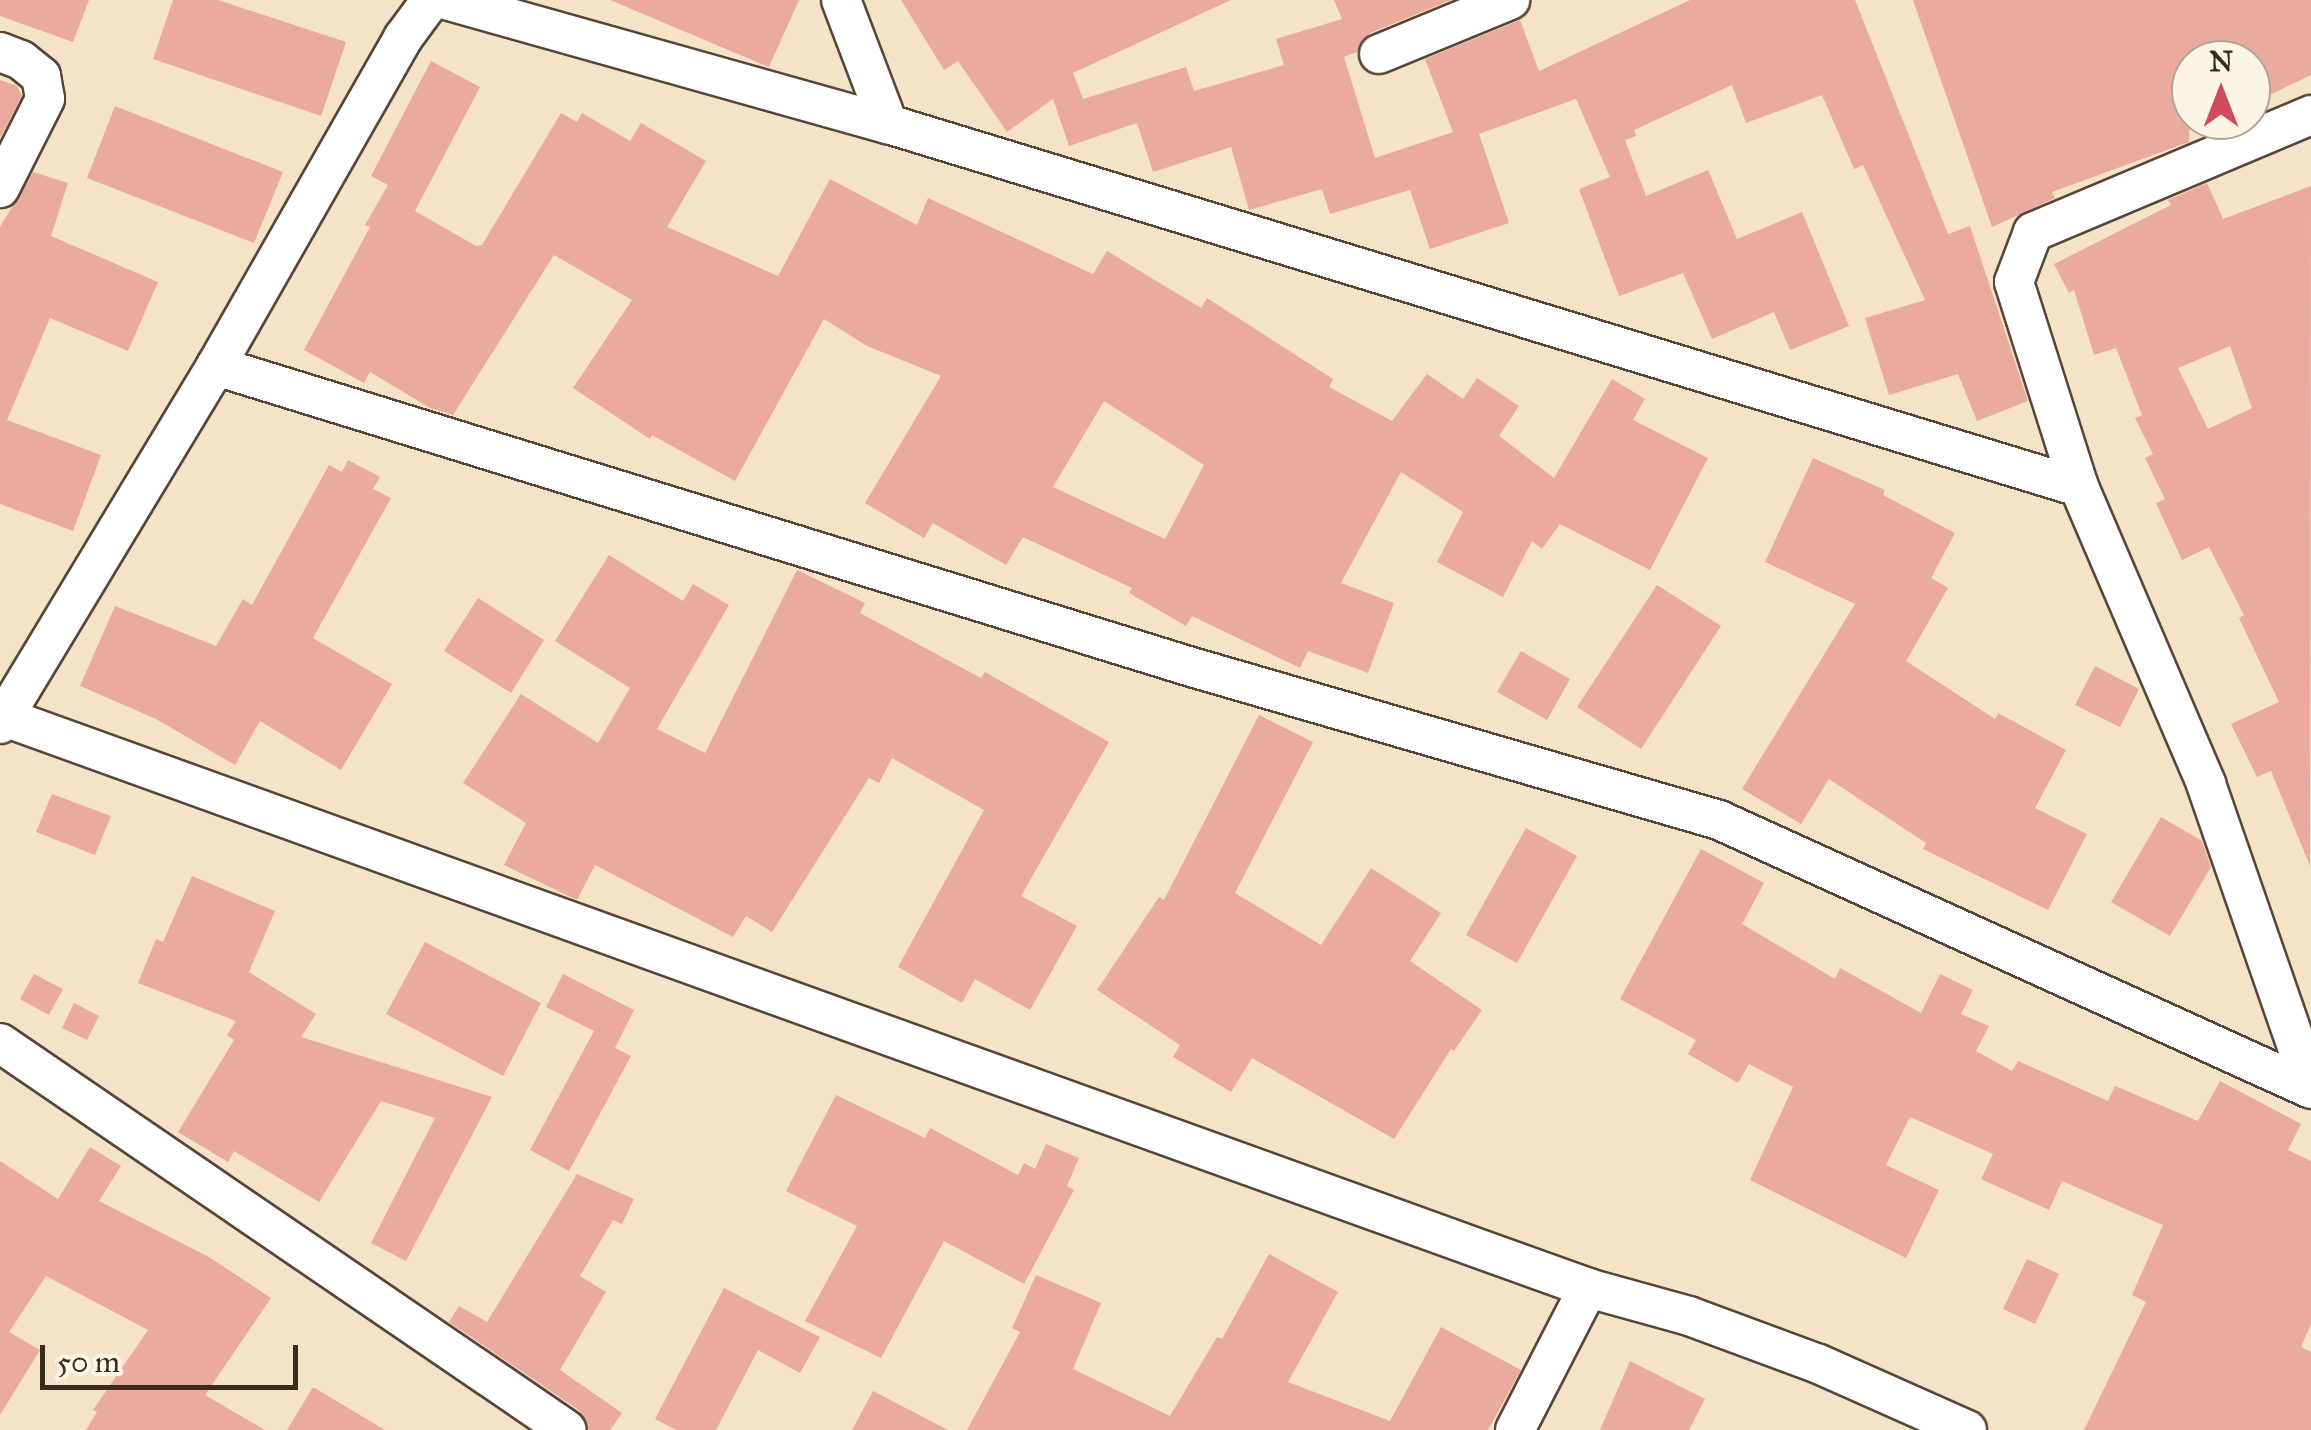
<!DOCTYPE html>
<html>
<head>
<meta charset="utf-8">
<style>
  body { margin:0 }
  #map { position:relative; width:2311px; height:1430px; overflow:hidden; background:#f5e3c8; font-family:"IM FELL Great Primer",serif }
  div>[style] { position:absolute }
  .building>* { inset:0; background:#eaaa9e }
  .roads { filter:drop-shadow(2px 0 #574638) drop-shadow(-2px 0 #574638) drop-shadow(0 2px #574638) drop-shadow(0 -2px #574638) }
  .minor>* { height:38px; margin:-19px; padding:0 19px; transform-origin:19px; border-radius:19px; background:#fff }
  span { translate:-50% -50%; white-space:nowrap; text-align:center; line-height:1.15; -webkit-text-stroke:8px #fcf5e5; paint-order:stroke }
  .north { position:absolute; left:2171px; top:40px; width:100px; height:100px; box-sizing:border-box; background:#fcf5e5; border:2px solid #afa495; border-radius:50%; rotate:0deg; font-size:28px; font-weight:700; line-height:40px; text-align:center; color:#3b2a1e }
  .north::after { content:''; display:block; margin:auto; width:35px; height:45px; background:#d1495b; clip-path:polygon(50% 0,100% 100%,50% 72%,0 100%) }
  .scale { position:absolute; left:40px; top:1345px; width:258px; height:45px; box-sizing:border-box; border:5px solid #3b2a1e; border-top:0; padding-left:12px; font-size:30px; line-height:35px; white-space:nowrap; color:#3b2a1e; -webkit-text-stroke:8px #fcf5e5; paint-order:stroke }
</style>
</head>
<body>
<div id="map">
  <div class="building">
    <i style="clip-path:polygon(0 0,89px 0,73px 42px,0 16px)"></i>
    <i style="clip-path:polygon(173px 0,218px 0,346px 42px,321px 116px,153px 59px)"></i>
    <i style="clip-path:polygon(610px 0,799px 0,769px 67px)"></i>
    <i style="clip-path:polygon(901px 0,1231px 0,1073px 73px,1083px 99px,1186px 67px,1194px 91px,1284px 65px,1276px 39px,1342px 19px,1334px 0,1451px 0,1370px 33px,1357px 52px,1344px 57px,1375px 158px,1453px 132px,1425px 59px,1520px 20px,1539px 71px,1690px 0,1855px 0,1948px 234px,1970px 226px,2028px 401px,1977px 421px,1958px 374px,1889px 395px,1865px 318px,1925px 300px,1863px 165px,1854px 169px,1822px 95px,1746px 123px,1732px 85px,1634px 130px,1636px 136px,1625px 140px,1646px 196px,1708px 170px,1737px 239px,1802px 212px,1849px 326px,1790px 350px,1774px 312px,1712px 339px,1683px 273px,1619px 296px,1579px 189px,1610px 177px,1576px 99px,1479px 134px,1509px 223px,1430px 249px,1410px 190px,1330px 214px,1322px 189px,1249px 210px,1231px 147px,1153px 172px,1137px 123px,1069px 146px,1053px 99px,1007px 132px,958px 61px,944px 70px)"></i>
    <i style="clip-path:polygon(1913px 0,2311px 0,2311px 75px,2251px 104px,2251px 60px,2191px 60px,2189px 142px,2052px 192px,2055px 198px,1992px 227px)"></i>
    <i style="clip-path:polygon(evenodd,431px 61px,480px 87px,415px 211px,476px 246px,482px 245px,561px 113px,577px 122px,582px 113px,630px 141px,641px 123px,706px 161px,667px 227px,778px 276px,830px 179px,917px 225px,928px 198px,1093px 274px,1107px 251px,1201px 308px,1207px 298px,1333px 379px,1329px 387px,1392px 421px,1427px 374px,1463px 399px,1477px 378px,1519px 406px,1499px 436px,1554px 478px,1612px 379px,1645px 399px,1633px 420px,1708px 458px,1650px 570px,1560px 524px,1542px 549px,1532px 541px,1503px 597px,1437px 562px,1463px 512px,1401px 472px,1341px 583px,1394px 603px,1368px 673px,1308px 651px,1300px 668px,1192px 616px,1186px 626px,1129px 593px,1132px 588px,1023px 537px,1006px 565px,933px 523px,924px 538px,865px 503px,941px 376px,867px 346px,824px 319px,735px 481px,652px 435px,650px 439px,573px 388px,632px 300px,554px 255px,453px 415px,430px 408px,370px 372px,364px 383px,304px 350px,370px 227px,365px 225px,388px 185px,371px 176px,431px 61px,1104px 401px,1204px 465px,1165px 539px,1053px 487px,1104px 401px)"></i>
    <i style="clip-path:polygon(0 80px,17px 86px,22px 96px,0 138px)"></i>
    <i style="clip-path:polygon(115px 106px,283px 172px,254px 243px,87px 178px)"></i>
    <i style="clip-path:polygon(33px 172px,68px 183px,51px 236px,158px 282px,128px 351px,50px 318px,7px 420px,101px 455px,73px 531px,0 504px,0 227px)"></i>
    <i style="clip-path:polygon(evenodd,2207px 183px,2223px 219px,2311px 186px,2310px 866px,2271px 771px,2257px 777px,2231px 724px,2279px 702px,2239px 618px,2244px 615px,2209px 547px,2182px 560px,2156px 503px,2165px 499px,2145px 458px,2153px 454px,2135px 418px,2142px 415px,2116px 348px,2094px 355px,2074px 290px,2069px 293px,2054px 264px,2171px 205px,2168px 200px,2207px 183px,2230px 346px,2252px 408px,2208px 429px,2178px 368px,2230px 346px)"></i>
    <i style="clip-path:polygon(1813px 458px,1885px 490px,1883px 495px,1955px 533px,1931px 578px,1948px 588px,1906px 661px,1995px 719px,1998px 713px,2066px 750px,2035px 808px,2087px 834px,2048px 910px,1923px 849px,1926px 843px,1829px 779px,1801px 824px,1742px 789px,1855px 604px,1765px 562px)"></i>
    <i style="clip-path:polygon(348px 460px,380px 477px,373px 489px,391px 498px,313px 638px,392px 684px,341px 770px,260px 721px,235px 765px,156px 719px,80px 686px,115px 606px,216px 646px,243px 599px,252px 605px,329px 465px,342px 472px)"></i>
    <i style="clip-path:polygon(609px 555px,683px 601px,693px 584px,729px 605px,657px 729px,705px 753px,797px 570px,865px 603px,860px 613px,981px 678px,985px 672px,1109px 742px,1021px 896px,1077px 926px,1030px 1010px,975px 979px,962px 1003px,898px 967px,984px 810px,892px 758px,879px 783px,869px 778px,772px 932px,746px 916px,733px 937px,595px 865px,577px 900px,504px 865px,526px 823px,463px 783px,521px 694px,598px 743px,630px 688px,555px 641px)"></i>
    <i style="clip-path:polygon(1657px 585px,1721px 626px,1641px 749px,1577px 707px)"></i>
    <i style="clip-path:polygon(478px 598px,544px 640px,511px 693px,444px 651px)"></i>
    <i style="clip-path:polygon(1521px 651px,1570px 679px,1547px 720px,1497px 692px)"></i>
    <i style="clip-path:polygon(2095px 666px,2139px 689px,2120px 727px,2075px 705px)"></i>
    <i style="clip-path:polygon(1259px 715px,1313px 742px,1235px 893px,1321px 945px,1371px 868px,1441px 913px,1410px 961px,1482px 1010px,1454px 1051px,1451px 1049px,1394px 1139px,1252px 1058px,1231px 1092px,1173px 1057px,1180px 1045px,1097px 990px,1159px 897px,1164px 900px)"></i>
    <i style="clip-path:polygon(52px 794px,111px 816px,95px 855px,36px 832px)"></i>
    <i style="clip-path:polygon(2161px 817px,2202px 841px,2211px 867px,2170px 936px,2111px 902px)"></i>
    <i style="clip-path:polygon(1526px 828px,1577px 856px,1517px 963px,1466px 935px)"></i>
    <i style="clip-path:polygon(1701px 849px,1764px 883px,1742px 924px,1835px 979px,1840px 968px,1921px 1013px,1940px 974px,1973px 990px,1961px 1014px,1989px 1026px,1976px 1051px,2012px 1071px,2018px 1061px,2108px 1101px,2115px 1086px,2198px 1121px,2220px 1081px,2301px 1124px,2288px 1150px,2311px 1161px,2311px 1324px,2301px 1347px,2311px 1352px,2311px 1430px,2084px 1430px,2146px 1302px,2132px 1295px,2163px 1225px,2137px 1214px,2062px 1181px,2049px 1210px,1981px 1179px,1993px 1154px,1910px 1117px,1886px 1165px,1939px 1190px,1906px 1258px,1750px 1180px,1793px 1087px,1749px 1064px,1738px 1083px,1688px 1054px,1696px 1040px,1620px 999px)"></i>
    <i style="clip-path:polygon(192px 876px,275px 911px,249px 972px,316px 1014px,301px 1037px,492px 1097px,406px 1261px,371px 1243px,435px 1118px,381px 1101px,319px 1202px,234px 1151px,228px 1162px,178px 1132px,234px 1040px,227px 1035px,236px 1021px,138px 983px,156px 939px,163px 942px)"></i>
    <i style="clip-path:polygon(425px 942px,541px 1003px,503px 1076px,386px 1014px)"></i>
    <i style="clip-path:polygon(34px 974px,63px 989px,49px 1015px,20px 999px)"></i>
    <i style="clip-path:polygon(563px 974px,634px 1010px,615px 1048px,631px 1056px,569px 1171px,530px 1150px,594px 1031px,546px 1007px)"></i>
    <i style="clip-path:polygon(74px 1003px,99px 1016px,87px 1040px,62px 1028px)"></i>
    <i style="clip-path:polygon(836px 1095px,925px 1138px,930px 1128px,1018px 1175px,1024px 1163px,1035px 1169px,1046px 1144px,1079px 1158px,1067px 1186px,1074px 1190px,1024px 1284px,944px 1241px,881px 1358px,805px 1321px,857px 1226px,786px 1191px)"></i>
    <i style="clip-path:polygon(90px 1147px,121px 1166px,99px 1201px,209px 1257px,271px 1298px,205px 1395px,265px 1430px,86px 1430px,97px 1412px,93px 1410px,148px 1330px,46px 1276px,9px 1332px,40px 1350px,0 1415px,0 1161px,58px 1199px)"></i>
    <i style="clip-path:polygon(577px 1174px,634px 1199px,622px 1224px,613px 1220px,580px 1276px,606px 1292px,560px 1370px,622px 1413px,610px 1430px,589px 1430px,580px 1411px,449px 1322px,459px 1306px,487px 1322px)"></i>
    <i style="clip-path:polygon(1269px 1254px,1338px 1292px,1288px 1382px,1390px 1421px,1441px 1327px,1521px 1370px,1488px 1430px,967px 1430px,1020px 1332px,1012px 1328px,1036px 1275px,1101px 1303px,1073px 1369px,1170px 1416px,1217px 1337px,1222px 1339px)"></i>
    <i style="clip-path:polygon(2027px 1259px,2059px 1274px,2035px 1324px,2003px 1309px)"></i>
    <i style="clip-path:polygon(724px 1288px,820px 1337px,800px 1373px,758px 1350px,716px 1430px,676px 1430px,655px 1419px)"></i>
    <i style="clip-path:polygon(1630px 1361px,1705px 1399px,1689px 1430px,1600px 1430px)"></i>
    <i style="clip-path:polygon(313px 1387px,385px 1430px,287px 1430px)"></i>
    <i style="clip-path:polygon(873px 1391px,948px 1430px,852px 1430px)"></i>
  </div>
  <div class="roads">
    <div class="minor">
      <i style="left:446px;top:0;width:459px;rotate:15.7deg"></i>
      <i style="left:888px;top:124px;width:1245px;rotate:16.95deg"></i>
      <i style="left:2079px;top:487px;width:323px;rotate:66.8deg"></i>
      <i style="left:2206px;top:784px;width:322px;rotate:70.9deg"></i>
      <i style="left:841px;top:0;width:133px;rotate:69.2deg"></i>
      <i style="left:0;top:52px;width:22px;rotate:21deg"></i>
      <i style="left:21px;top:60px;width:26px;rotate:39deg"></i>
      <i style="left:41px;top:76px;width:23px;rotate:80deg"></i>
      <i style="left:45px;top:99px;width:100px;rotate:116.8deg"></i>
      <i style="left:1379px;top:54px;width:142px;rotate:-22.4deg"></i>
      <i style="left:216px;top:366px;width:1017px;rotate:17.15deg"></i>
      <i style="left:1188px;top:666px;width:553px;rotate:16.17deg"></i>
      <i style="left:1719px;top:820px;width:650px;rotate:24.44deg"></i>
      <i style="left:2079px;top:487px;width:215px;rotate:-107.6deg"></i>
      <i style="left:2014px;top:282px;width:53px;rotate:-69.2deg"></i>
      <i style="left:2033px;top:232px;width:302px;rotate:-22.8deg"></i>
      <i style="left:4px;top:717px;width:1684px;rotate:19.82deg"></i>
      <i style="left:1588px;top:1288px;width:105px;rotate:15.5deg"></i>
      <i style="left:1689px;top:1316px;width:139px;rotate:20.3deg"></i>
      <i style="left:1819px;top:1364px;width:162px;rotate:24deg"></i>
      <i style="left:0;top:724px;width:418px;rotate:-58.9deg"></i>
      <i style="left:216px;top:366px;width:378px;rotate:-60.3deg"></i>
      <i style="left:403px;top:38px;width:47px;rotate:-53.6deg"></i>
      <i style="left:0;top:1043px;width:686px;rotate:34.32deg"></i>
      <i style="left:1515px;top:1430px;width:160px;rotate:-62.8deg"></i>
    </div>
  </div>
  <div class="north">N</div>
  <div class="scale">50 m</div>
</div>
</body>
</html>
